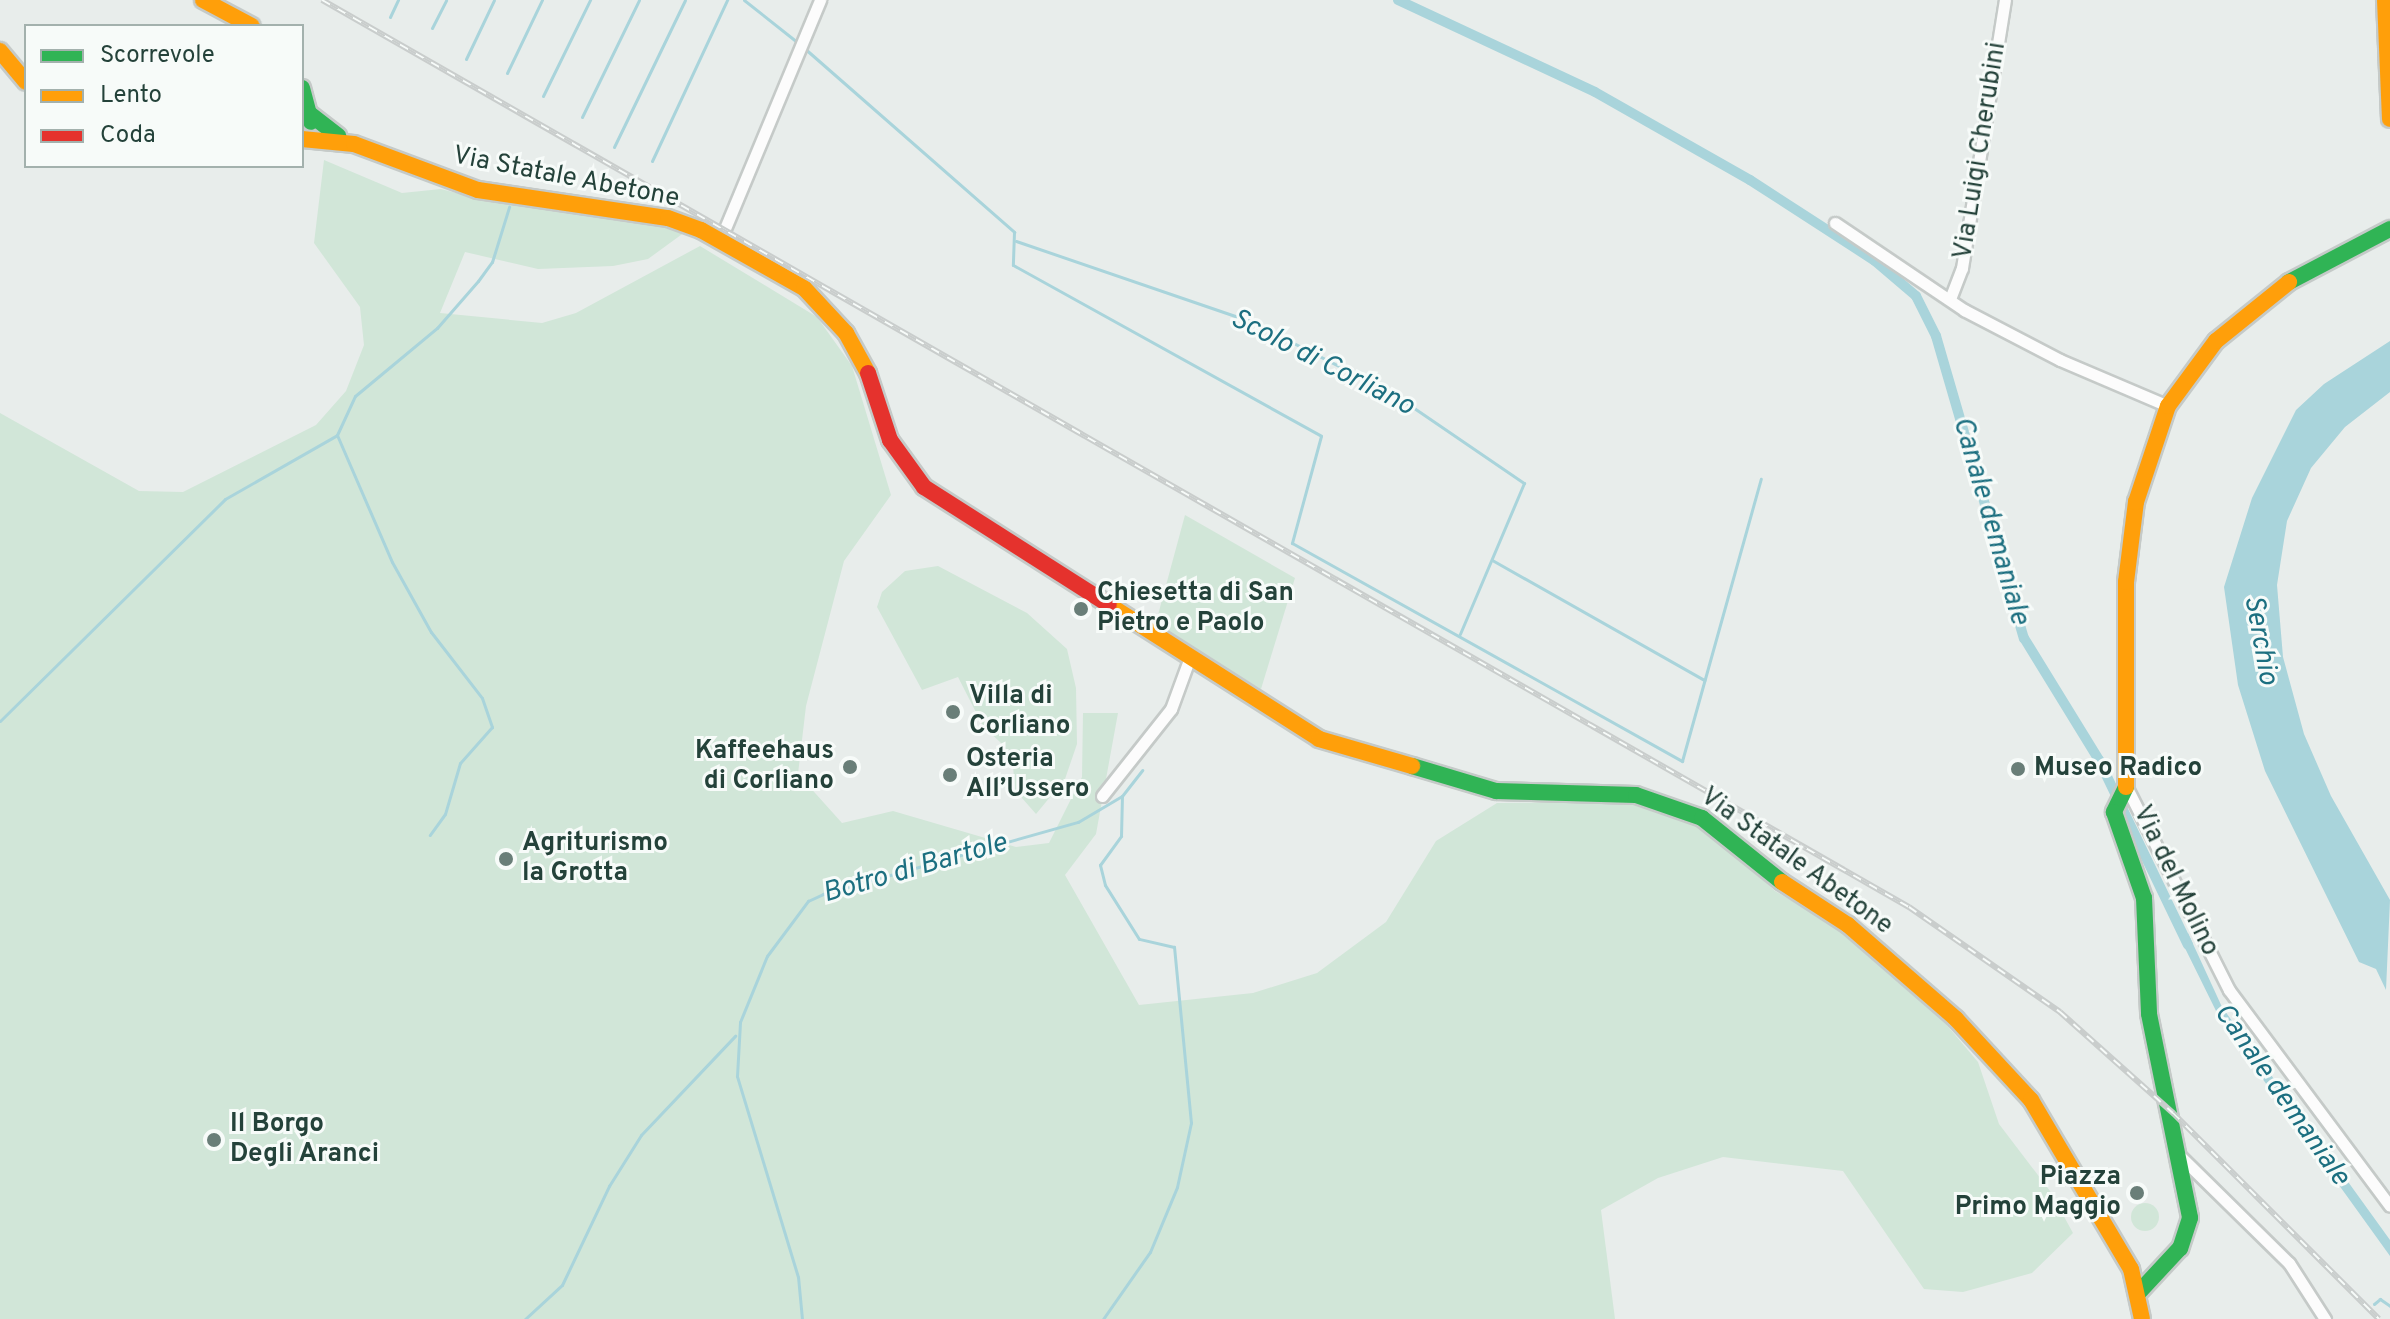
<!DOCTYPE html>
<html>
<head>
<meta charset="utf-8">
<style>
  body { margin:0 }
  #map { position:relative; width:2390px; height:1319px; overflow:hidden; background:#e8edeb; font-family:Overpass,sans-serif }
  div>[style] { position:absolute }
  .green>* { inset:0; background:#d1e6d8 }
  .round { border-radius:50% }
  .water>* { inset:0; background:#a9d4db }
  .stream>* { height:3px; margin:-1.5px; padding:0 1.5px; transform-origin:1.5px; border-radius:1.5px; background:#a9d4db }
  .canal>* { height:10px; margin:-5px; padding:0 5px; transform-origin:5px; border-radius:5px; background:#a9d4db }
  .roads { filter:drop-shadow(2px 0 #c5cac8) drop-shadow(-2px 0 #c5cac8) drop-shadow(0 2px #c5cac8) drop-shadow(0 -2px #c5cac8) }
  .street>* { height:11px; margin:-5.5px; padding:0 5.5px; transform-origin:5.5px; border-radius:5.5px; background:#fcfcfc }
  .fast>* { height:16px; margin:-8px; padding:0 8px; transform-origin:8px; border-radius:8px; background:#30b455 }
  .slow>* { height:16px; margin:-8px; padding:0 8px; transform-origin:8px; border-radius:8px; background:#ff9f0a }
  .jam>* { height:16px; margin:-8px; padding:0 8px; transform-origin:8px; border-radius:8px; background:#e5322d }
  .rail>* { height:6px; margin-top:-3px; transform-origin:0; background:repeating-linear-gradient(90deg,#f7fbf9 0 9px,#c9cdcc 0 18px); box-sizing:border-box; border-block:2px solid #c9cdcc }
  .dots>* { width:22px; height:22px; translate:-50% -50%; box-sizing:border-box; border:4px solid #f7fbf9; border-radius:50% }
  span { translate:-50% -50%; white-space:nowrap; text-align:center; line-height:1.15; -webkit-text-stroke:6px #f7fbf9; paint-order:stroke }
  .street-label { font-size:26px; color:#24423a }
  .poi-label { font-size:26px; color:#24423a; font-weight:700 }
  .left { translate:0 -50%; text-align:left }
  .right { translate:-100% -50%; text-align:right }
  .water-label { font-size:28px; color:#1c6f80; font-style:italic }
  .legend { position:absolute; left:24px; top:24px; width:280px; height:144px; box-sizing:border-box; background:#f7fbf9; border:2px solid #a3b1ad; margin:0; padding:10px 14px; list-style:none; font-size:24px; color:#24423a }
  .legend li { display:flex; align-items:center; gap:16px; height:40px }
  .legend b { width:40px; border:2px solid #a3b1ad }
</style>
</head>
<body>
<div id="map">
  <div class="green">
    <i style="clip-path:polygon(324px 160px,402px 193px,441px 189px,486px 201px,635px 219px,685px 232px,648px 259px,613px 266px,538px 269px,465px 252px,440px 313px,542px 323px,576px 313px,700px 246px,817px 317px,852px 366px,891px 495px,844px 561px,806px 706px,798px 774px,842px 823px,893px 811px,1016px 847px,1049px 843px,1082px 777px,1083px 713px,1118px 713px,1096px 834px,1065px 875px,1139px 1005px,1253px 993px,1317px 973px,1386px 922px,1436px 841px,1497px 803px,1647px 802px,1710px 831px,1775px 891px,1843px 931px,1934px 1010px,1978px 1062px,1999px 1124px,2050px 1191px,2073px 1233px,2032px 1273px,1963px 1292px,1924px 1289px,1843px 1171px,1723px 1157px,1658px 1178px,1601px 1210px,1615px 1319px,0 1319px,0 413px,139px 491px,183px 492px,316px 425px,346px 391px,364px 345px,360px 307px,314px 243px)"></i>
    <i style="clip-path:polygon(1185px 515px,1295px 578px,1261px 689px,1155px 626px)"></i>
    <i style="clip-path:polygon(938px 566px,1027px 613px,1067px 649px,1076px 688px,1077px 744px,1065px 779px,1036px 814px,1015px 790px,1013px 766px,1001px 743px,983px 726px,958px 677px,922px 690px,877px 607px,882px 592px,905px 571px)"></i>
    <i class="round" style="left:2131px;top:1203px;width:28px;height:28px"></i>
  </div>
  <div class="water">
    <i style="clip-path:polygon(2390px 341px,2390px 392px,2345px 427px,2311px 468px,2287px 521px,2277px 585px,2283px 657px,2304px 734px,2331px 796px,2390px 900px,2386px 990px,2376px 969px,2359px 962px,2265px 771px,2238px 685px,2224px 587px,2252px 498px,2296px 410px,2324px 384px)"></i>
    <i style="clip-path:polygon(2188px 933px,2222px 1007px,2390px 1240px,2390px 1256px,2221px 1021px,2179px 936px)"></i>
  </div>
  <div class="stream">
    <i style="left:744px;top:0;width:68px;rotate:38.4deg"></i>
    <i style="left:390px;top:17px;width:19px;rotate:-65deg"></i>
    <i style="left:432px;top:28px;width:31px;rotate:-63deg"></i>
    <i style="left:803px;top:47px;width:281px;rotate:41.2deg"></i>
    <i style="left:1014px;top:232px;width:33px;rotate:92deg"></i>
    <i style="left:1013px;top:265px;width:352px;rotate:29deg"></i>
    <i style="left:1321px;top:436px;width:111px;rotate:105.2deg"></i>
    <i style="left:1292px;top:543px;width:447px;rotate:29.2deg"></i>
    <i style="left:1682px;top:761px;width:293px;rotate:-74.4deg"></i>
    <i style="left:466px;top:59px;width:65px;rotate:-64.6deg"></i>
    <i style="left:507px;top:73px;width:81px;rotate:-64.4deg"></i>
    <i style="left:543px;top:96px;width:107px;rotate:-63.9deg"></i>
    <i style="left:582px;top:117px;width:130px;rotate:-64deg"></i>
    <i style="left:614px;top:147px;width:163px;rotate:-64.2deg"></i>
    <i style="left:652px;top:161px;width:178px;rotate:-65deg"></i>
    <i style="left:1016px;top:241px;width:247px;rotate:18.9deg"></i>
    <i style="left:1250px;top:321px;width:159px;rotate:26.9deg"></i>
    <i style="left:1392px;top:393px;width:160px;rotate:34.3deg"></i>
    <i style="left:1524px;top:483px;width:164px;rotate:113deg"></i>
    <i style="left:337px;top:435px;width:138px;rotate:66.6deg"></i>
    <i style="left:392px;top:562px;width:80px;rotate:60.9deg"></i>
    <i style="left:431px;top:632px;width:83px;rotate:52.3deg"></i>
    <i style="left:482px;top:698px;width:31px;rotate:71deg"></i>
    <i style="left:492px;top:727px;width:48px;rotate:131.6deg"></i>
    <i style="left:460px;top:763px;width:53px;rotate:106.4deg"></i>
    <i style="left:445px;top:814px;width:26px;rotate:126deg"></i>
    <i style="left:1492px;top:560px;width:244px;rotate:29.5deg"></i>
    <i style="left:0;top:721px;width:316px;rotate:-44.6deg"></i>
    <i style="left:225px;top:499px;width:129px;rotate:-29.7deg"></i>
    <i style="left:337px;top:435px;width:43px;rotate:-65.2deg"></i>
    <i style="left:355px;top:396px;width:107px;rotate:-39.7deg"></i>
    <i style="left:437px;top:328px;width:62px;rotate:-48.9deg"></i>
    <i style="left:478px;top:281px;width:24px;rotate:-54deg"></i>
    <i style="left:492px;top:262px;width:58px;rotate:-72.8deg"></i>
    <i style="left:2374px;top:1304px;width:8px;rotate:-40deg"></i>
    <i style="left:2380px;top:1299px;width:12px;rotate:35deg"></i>
    <i style="left:525px;top:1319px;width:50px;rotate:-42.6deg"></i>
    <i style="left:562px;top:1285px;width:110px;rotate:-64.6deg"></i>
    <i style="left:609px;top:1186px;width:60px;rotate:-57.9deg"></i>
    <i style="left:641px;top:1135px;width:137px;rotate:-46.5deg"></i>
    <i style="left:802px;top:1319px;width:42px;rotate:-95.4deg"></i>
    <i style="left:798px;top:1277px;width:210px;rotate:-106.9deg"></i>
    <i style="left:737px;top:1076px;width:54px;rotate:-86.8deg"></i>
    <i style="left:740px;top:1022px;width:71px;rotate:-67.8deg"></i>
    <i style="left:767px;top:956px;width:69px;rotate:-53.3deg"></i>
    <i style="left:808px;top:901px;width:17px;rotate:-25deg"></i>
    <i style="left:823px;top:894px;width:265px;rotate:-15.8deg"></i>
    <i style="left:1078px;top:822px;width:51px;rotate:-30.6deg"></i>
    <i style="left:1103px;top:1319px;width:82px;rotate:-55deg"></i>
    <i style="left:1150px;top:1252px;width:70px;rotate:-67.4deg"></i>
    <i style="left:1177px;top:1187px;width:66px;rotate:-77.7deg"></i>
    <i style="left:1191px;top:1123px;width:177px;rotate:-95.5deg"></i>
    <i style="left:1174px;top:947px;width:36px;rotate:-167deg"></i>
    <i style="left:1139px;top:939px;width:64px;rotate:-122.2deg"></i>
    <i style="left:1105px;top:885px;width:21px;rotate:-104deg"></i>
    <i style="left:1100px;top:865px;width:36px;rotate:-54deg"></i>
    <i style="left:1121px;top:836px;width:40px;rotate:-88.6deg"></i>
    <i style="left:1122px;top:796px;width:33px;rotate:-52deg"></i>
  </div>
  <div class="canal">
    <i style="left:1398px;top:0;width:217px;rotate:25deg"></i>
    <i style="left:1595px;top:92px;width:178px;rotate:29.6deg"></i>
    <i style="left:1750px;top:180px;width:149px;rotate:32.9deg"></i>
    <i style="left:1875px;top:261px;width:54px;rotate:40.5deg"></i>
    <i style="left:1916px;top:296px;width:45px;rotate:63.4deg"></i>
    <i style="left:1936px;top:336px;width:315px;rotate:73.8deg"></i>
    <i style="left:2024px;top:638px;width:143px;rotate:58.4deg"></i>
    <i style="left:2099px;top:760px;width:205px;rotate:64.3deg"></i>
  </div>
  <div class="roads">
    <div class="street">
      <i style="left:1835px;top:223px;width:156px;rotate:34deg"></i>
      <i style="left:1964px;top:310px;width:108px;rotate:27.5deg"></i>
      <i style="left:2060px;top:360px;width:117px;rotate:23.1deg"></i>
      <i style="left:726px;top:226px;width:245px;rotate:-67.4deg"></i>
      <i style="left:1950px;top:299px;width:33px;rotate:-69deg"></i>
      <i style="left:1962px;top:268px;width:271px;rotate:-80.9deg"></i>
      <i style="left:2128px;top:790px;width:224px;rotate:63.2deg"></i>
      <i style="left:2229px;top:990px;width:269px;rotate:53.3deg"></i>
      <i style="left:1102px;top:796px;width:111px;rotate:-51.6deg"></i>
      <i style="left:1171px;top:709px;width:55px;rotate:-69.9deg"></i>
      <i style="left:2181px;top:1157px;width:151px;rotate:44.5deg"></i>
      <i style="left:2289px;top:1263px;width:67px;rotate:57.3deg"></i>
    </div>
    <div class="fast">
      <i style="left:302px;top:88px;width:35px;rotate:75deg"></i>
      <i style="left:310px;top:114px;width:36px;rotate:38deg"></i>
      <i style="left:2289px;top:282px;width:114px;rotate:-27.7deg"></i>
      <i style="left:1412px;top:766px;width:88px;rotate:16.6deg"></i>
      <i style="left:1496px;top:791px;width:140px;rotate:1.6deg"></i>
      <i style="left:1636px;top:795px;width:70px;rotate:19.2deg"></i>
      <i style="left:1702px;top:818px;width:102px;rotate:38.7deg"></i>
      <i style="left:2126px;top:787px;width:28px;rotate:116deg"></i>
      <i style="left:2114px;top:812px;width:91px;rotate:70.8deg"></i>
      <i style="left:2144px;top:898px;width:116px;rotate:87.5deg"></i>
      <i style="left:2149px;top:1014px;width:208px;rotate:78.6deg"></i>
      <i style="left:2190px;top:1218px;width:32px;rotate:108deg"></i>
      <i style="left:2180px;top:1248px;width:59px;rotate:132.9deg"></i>
    </div>
    <div class="slow">
      <i style="left:203px;top:0;width:55px;rotate:28deg"></i>
      <i style="left:2385px;top:0;width:119px;rotate:87.6deg"></i>
      <i style="left:0;top:51px;width:40px;rotate:50deg"></i>
      <i style="left:302px;top:139px;width:52px;rotate:5.5deg"></i>
      <i style="left:354px;top:144px;width:132px;rotate:20.4deg"></i>
      <i style="left:478px;top:190px;width:192px;rotate:8.4deg"></i>
      <i style="left:668px;top:218px;width:35px;rotate:20deg"></i>
      <i style="left:701px;top:230px;width:118px;rotate:29.4deg"></i>
      <i style="left:804px;top:288px;width:62px;rotate:47deg"></i>
      <i style="left:846px;top:333px;width:46px;rotate:61.2deg"></i>
      <i style="left:1109px;top:605px;width:249px;rotate:32.5deg"></i>
      <i style="left:1319px;top:739px;width:97px;rotate:16.2deg"></i>
      <i style="left:2126px;top:787px;width:205px;rotate:-90deg"></i>
      <i style="left:2126px;top:582px;width:81px;rotate:-82.9deg"></i>
      <i style="left:2136px;top:502px;width:101px;rotate:-71.6deg"></i>
      <i style="left:2168px;top:406px;width:81px;rotate:-53.6deg"></i>
      <i style="left:2216px;top:341px;width:94px;rotate:-38.9deg"></i>
      <i style="left:1782px;top:882px;width:79px;rotate:33.1deg"></i>
      <i style="left:1848px;top:925px;width:143px;rotate:41deg"></i>
      <i style="left:1956px;top:1019px;width:110px;rotate:47.2deg"></i>
      <i style="left:2031px;top:1100px;width:196px;rotate:59.4deg"></i>
      <i style="left:2131px;top:1269px;width:51px;rotate:77.6deg"></i>
    </div>
    <div class="jam">
      <i style="left:868px;top:373px;width:71px;rotate:71.8deg"></i>
      <i style="left:890px;top:440px;width:58px;rotate:54.1deg"></i>
      <i style="left:924px;top:487px;width:219px;rotate:32.5deg"></i>
    </div>
  </div>
  <div class="rail">
    <i style="left:322px;top:0;width:1828px;rotate:29.75deg"></i>
    <i style="left:1909px;top:907px;width:184px;rotate:34.8deg"></i>
    <i style="left:2060px;top:1012px;width:152px;rotate:41.8deg"></i>
    <i style="left:2173px;top:1113px;width:291px;rotate:45deg"></i>
  </div>
  <div class="dots">
    <i style="left:1081px;top:609px;background:#697e78"></i>
    <i style="left:953px;top:712px;background:#697e78"></i>
    <i style="left:850px;top:767px;background:#697e78"></i>
    <i style="left:2018px;top:769px;background:#697e78"></i>
    <i style="left:950px;top:775px;background:#697e78"></i>
    <i style="left:506px;top:859px;background:#697e78"></i>
    <i style="left:214px;top:1140px;background:#697e78"></i>
    <i style="left:2137px;top:1193px;background:#697e78"></i>
  </div>
  <div class="street-label">
    <span style="left:1981px;top:151px;rotate:-81deg">Via Luigi Cherubini</span>
    <span style="left:566px;top:178px;rotate:11deg">Via Statale Abetone</span>
    <span style="left:1796px;top:862px;rotate:36deg">Via Statale Abetone</span>
    <span style="left:2175px;top:881px;rotate:64deg">Via del Molino</span>
  </div>
  <div class="poi-label">
    <span class="left" style="left:1097px;top:609px">Chiesetta di San<br>Pietro e Paolo</span>
    <span class="left" style="left:969px;top:712px">Villa di<br>Corliano</span>
    <span class="right" style="left:834px;top:767px">Kaffeehaus<br>di Corliano</span>
    <span class="left" style="left:966px;top:775px">Osteria<br>All’Ussero</span>
    <span class="left" style="left:2034px;top:769px">Museo Radico</span>
    <span class="left" style="left:522px;top:859px">Agriturismo<br>la Grotta</span>
    <span class="left" style="left:230px;top:1140px">Il Borgo<br>Degli Aranci</span>
    <span class="right" style="left:2121px;top:1193px">Piazza<br>Primo Maggio</span>
  </div>
  <div class="water-label">
    <span style="left:1322px;top:363px;rotate:27deg">Scolo di Corliano</span>
    <span style="left:1990px;top:521px;rotate:74deg">Canale demaniale</span>
    <span style="left:2260px;top:640px;rotate:80deg">Serchio</span>
    <span style="left:915px;top:869px;rotate:-16deg">Botro di Bartole</span>
    <span style="left:2281px;top:1095px;rotate:55deg">Canale demaniale</span>
  </div>
  <ul class="legend">
  <li><b style="height:10px;background:#30b455"></b>Scorrevole</li>
  <li><b style="height:10px;background:#ff9f0a"></b>Lento</li>
  <li><b style="height:10px;background:#e5322d"></b>Coda</li>
  </ul>
</div>
</body>
</html>
